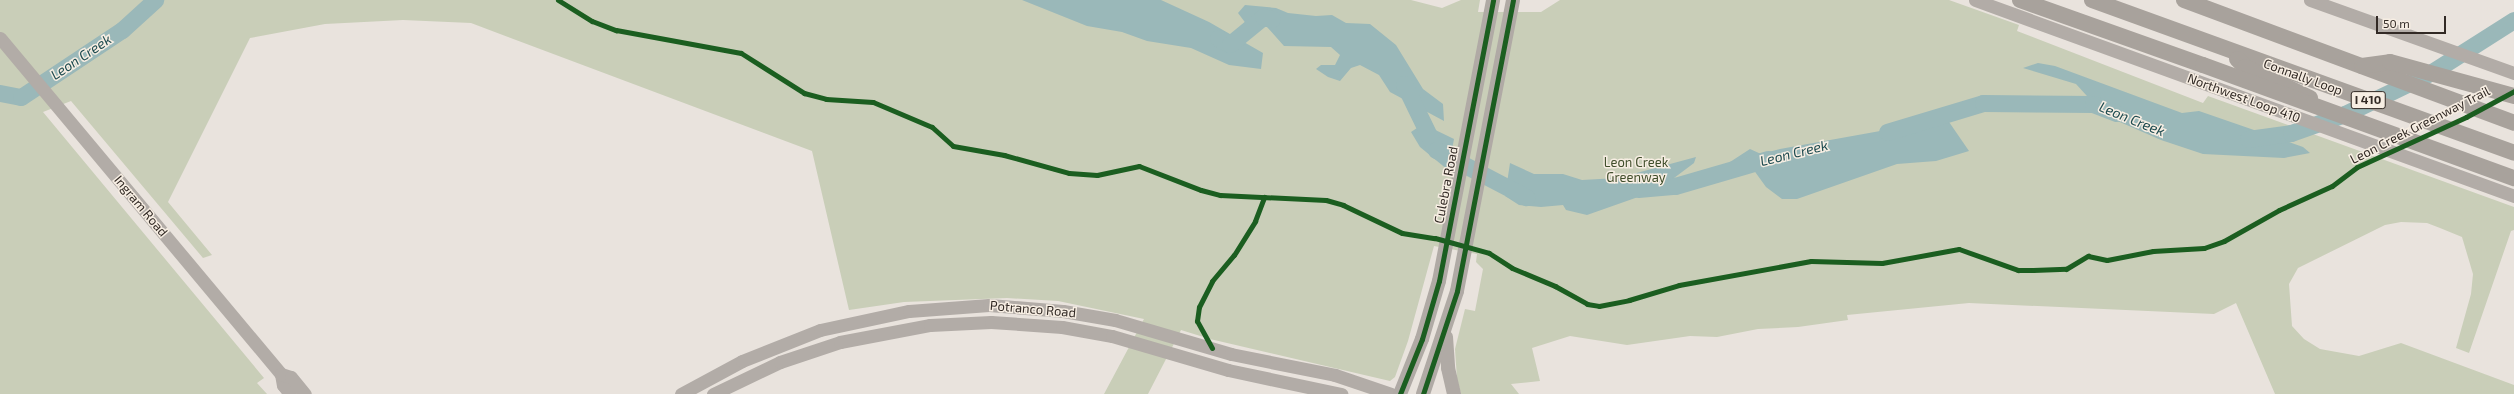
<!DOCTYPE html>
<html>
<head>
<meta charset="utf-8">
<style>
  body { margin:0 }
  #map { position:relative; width:2514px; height:394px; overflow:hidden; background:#e9e3dd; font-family:"Exo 2",sans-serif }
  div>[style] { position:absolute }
  .green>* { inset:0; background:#c9ceb8 }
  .water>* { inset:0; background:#9ab8b9 }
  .river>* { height:17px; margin:-8.5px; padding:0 8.5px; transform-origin:8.5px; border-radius:8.5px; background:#9ab8b9 }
  .secondary>* { height:13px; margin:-6.5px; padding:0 6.5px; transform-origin:6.5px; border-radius:6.5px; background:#b2aca7 }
  .primary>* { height:14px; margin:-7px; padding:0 7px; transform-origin:7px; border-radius:7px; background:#b0aaa5 }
  .highway>* { height:16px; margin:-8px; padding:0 8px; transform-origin:8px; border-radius:8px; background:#a8a29c }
  .highway-bridge>* { height:16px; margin:-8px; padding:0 8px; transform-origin:8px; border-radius:8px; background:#a8a29c }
  .cycleway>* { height:5px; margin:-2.5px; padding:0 2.5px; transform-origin:2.5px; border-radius:2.5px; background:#1b5e20 }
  span { translate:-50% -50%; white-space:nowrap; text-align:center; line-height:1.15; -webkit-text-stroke:3px #f7eee3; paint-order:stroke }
  .shield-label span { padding:1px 3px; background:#f7eee3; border:1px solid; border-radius:3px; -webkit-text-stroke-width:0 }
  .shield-label { font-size:12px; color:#322a25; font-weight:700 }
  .street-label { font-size:13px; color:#322a25 }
  .park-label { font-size:13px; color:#404e2b }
  .water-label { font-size:14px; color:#1e4b50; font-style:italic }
  .scale { position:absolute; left:2376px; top:16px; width:70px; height:18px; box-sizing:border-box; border:2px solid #322a25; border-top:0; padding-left:5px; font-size:12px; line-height:14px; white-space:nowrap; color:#322a25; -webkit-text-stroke:3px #f7eee3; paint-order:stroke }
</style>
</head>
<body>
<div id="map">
  <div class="green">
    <i style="clip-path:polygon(0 0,1411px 0,1442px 8px,1461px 0,1480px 0,1478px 12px,1541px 12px,1560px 0,1949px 0,2019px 25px,2017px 31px,2203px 103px,2208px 96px,2514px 207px,2514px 230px,2511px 231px,2469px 353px,2456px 348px,2471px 294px,2473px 274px,2462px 237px,2440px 228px,2427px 223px,2401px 222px,2385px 225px,2298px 268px,2289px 284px,2292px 326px,2304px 339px,2320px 349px,2359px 356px,2401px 343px,2514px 385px,2514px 394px,2275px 394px,2236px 303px,2214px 314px,1969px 303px,1847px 315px,1848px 320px,1798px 327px,1758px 329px,1717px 337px,1690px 336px,1627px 345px,1570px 336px,1532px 348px,1540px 381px,1511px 384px,1519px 394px,1461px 394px,1457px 379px,1455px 349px,1465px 309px,1475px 311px,1483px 269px,1476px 262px,1477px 254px,1434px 246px,1408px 341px,1395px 377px,1390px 381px,1210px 339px,1181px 330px,1148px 394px,1104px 394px,1144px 319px,1058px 301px,1007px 298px,904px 302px,849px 310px,812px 151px,471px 23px,403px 20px,325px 24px,250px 38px,168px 202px,212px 255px,203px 258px,71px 101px,43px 112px,264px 378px,257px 383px,267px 394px,0 394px)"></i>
  </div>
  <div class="water">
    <i style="clip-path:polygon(1022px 0,1161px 0,1209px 22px,1263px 53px,1261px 69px,1229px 65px,1191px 48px,1147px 41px,1122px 32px,1087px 26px)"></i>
    <i style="clip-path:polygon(1245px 5px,1276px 8px,1288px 13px,1316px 16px,1332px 15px,1346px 23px,1370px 24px,1396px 45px,1423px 89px,1443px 104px,1444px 121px,1390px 92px,1379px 75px,1360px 65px,1351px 68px,1340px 81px,1328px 77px,1316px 69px,1321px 65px,1335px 65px,1340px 55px,1331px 47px,1284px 46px,1267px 27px,1247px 25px,1238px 13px)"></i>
    <i style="clip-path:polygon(2038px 63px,2055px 66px,2182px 113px,2199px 111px,2303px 147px,2310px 153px,2284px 158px,2203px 154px,2161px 140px,2113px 119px,2097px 107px,2076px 84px,2023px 68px)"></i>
    <i style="clip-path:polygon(1947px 119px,1969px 151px,1936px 161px,1897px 164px,1797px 199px,1782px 199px,1766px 187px,1753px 169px,1743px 164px,1730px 162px,1750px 149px,1761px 154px,1780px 149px)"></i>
    <i style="clip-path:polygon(1423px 124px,1454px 139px,1448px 170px,1420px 147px,1411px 132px)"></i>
    <i style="clip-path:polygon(1696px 157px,1694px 163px,1658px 190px,1587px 215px,1566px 210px,1563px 205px,1541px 207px,1519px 205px,1505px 196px,1510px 163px,1534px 174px,1563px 174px,1582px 180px,1618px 178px)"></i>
  </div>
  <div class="river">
    <i style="left:1218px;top:38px;width:13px;rotate:27deg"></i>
    <i style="left:1230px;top:44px;width:43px;rotate:-39.3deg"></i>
    <i style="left:1263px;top:17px;width:9px;rotate:13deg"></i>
    <i style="left:1404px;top:84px;width:73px;rotate:64.1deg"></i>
    <i style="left:1436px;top:150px;width:102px;rotate:27.6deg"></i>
    <i style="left:0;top:93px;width:21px;rotate:11deg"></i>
    <i style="left:21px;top:97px;width:121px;rotate:-33.6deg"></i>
    <i style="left:122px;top:30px;width:45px;rotate:-42.3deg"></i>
    <i style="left:1887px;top:132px;width:100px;rotate:-16.8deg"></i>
    <i style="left:1983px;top:103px;width:110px;rotate:0.5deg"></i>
    <i style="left:2093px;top:104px;width:25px;rotate:21deg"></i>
    <i style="left:2248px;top:139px;width:43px;rotate:-7.9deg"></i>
    <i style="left:2291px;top:133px;width:57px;rotate:-19.4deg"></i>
    <i style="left:2345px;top:114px;width:97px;rotate:-25.8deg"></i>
    <i style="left:2432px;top:72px;width:97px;rotate:-32.4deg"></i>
    <i style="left:1638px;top:189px;width:37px;rotate:-5deg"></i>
    <i style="left:1675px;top:186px;width:97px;rotate:-16.2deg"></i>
  </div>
  <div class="secondary">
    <i style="left:1975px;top:0;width:574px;rotate:19.98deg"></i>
    <i style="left:2310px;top:0;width:217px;rotate:19.7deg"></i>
    <i style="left:0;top:38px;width:438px;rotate:50.1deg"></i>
    <i style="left:281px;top:374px;width:11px;rotate:80deg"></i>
    <i style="left:283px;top:385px;width:11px;rotate:52deg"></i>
    <i style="left:281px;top:374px;width:10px;rotate:17deg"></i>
    <i style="left:291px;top:377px;width:22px;rotate:51deg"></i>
    <i style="left:681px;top:394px;width:69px;rotate:-28.4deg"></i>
    <i style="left:742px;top:361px;width:84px;rotate:-21.7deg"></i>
    <i style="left:820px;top:330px;width:91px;rotate:-12.1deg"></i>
    <i style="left:909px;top:311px;width:80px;rotate:-4.3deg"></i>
    <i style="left:989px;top:305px;width:74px;rotate:4.6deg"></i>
    <i style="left:1063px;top:311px;width:53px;rotate:9.8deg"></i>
    <i style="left:1115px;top:320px;width:121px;rotate:16.3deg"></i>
    <i style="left:1231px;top:354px;width:106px;rotate:11.4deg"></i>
    <i style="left:1335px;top:375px;width:59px;rotate:18.7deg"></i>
    <i style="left:713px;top:394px;width:74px;rotate:-25.5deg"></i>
    <i style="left:780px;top:362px;width:63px;rotate:-18.4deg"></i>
    <i style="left:840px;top:342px;width:92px;rotate:-10.7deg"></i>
    <i style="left:930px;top:325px;width:61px;rotate:-2.8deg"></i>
    <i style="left:991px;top:322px;width:71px;rotate:4deg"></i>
    <i style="left:1062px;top:327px;width:51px;rotate:10.2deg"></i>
    <i style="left:1112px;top:336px;width:121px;rotate:16.3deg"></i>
    <i style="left:1228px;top:370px;width:116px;rotate:12deg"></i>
  </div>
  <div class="primary">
    <i style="left:1446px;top:337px;width:31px;rotate:86deg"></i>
    <i style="left:1448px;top:368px;width:27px;rotate:77deg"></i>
    <i style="left:1400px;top:394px;width:59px;rotate:-68.2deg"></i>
    <i style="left:1422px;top:339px;width:60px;rotate:-73.7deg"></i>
    <i style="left:1439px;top:281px;width:286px;rotate:-79.1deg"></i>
    <i style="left:1423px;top:394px;width:108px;rotate:-71.7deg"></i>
    <i style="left:1457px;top:291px;width:296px;rotate:-79.1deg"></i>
  </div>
  <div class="highway">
    <i style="left:2020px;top:0;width:194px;rotate:19.6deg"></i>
    <i style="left:2092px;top:0;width:449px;rotate:19.9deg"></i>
    <i style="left:2184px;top:0;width:352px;rotate:20.4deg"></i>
    <i style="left:2237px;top:59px;width:11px;rotate:45deg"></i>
    <i style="left:2245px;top:67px;width:72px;rotate:25.5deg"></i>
    <i style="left:2362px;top:66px;width:28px;rotate:-8deg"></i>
    <i style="left:2390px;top:62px;width:129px;rotate:15.3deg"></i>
  </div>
  <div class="highway-bridge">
    <i style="left:2203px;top:65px;width:331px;rotate:20deg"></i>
  </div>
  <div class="cycleway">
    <i style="left:558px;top:0;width:40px;rotate:32deg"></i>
    <i style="left:592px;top:21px;width:26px;rotate:21deg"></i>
    <i style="left:616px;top:30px;width:127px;rotate:10.4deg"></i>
    <i style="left:741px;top:53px;width:75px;rotate:32.4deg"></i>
    <i style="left:804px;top:93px;width:23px;rotate:15deg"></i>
    <i style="left:826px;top:99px;width:47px;rotate:3.7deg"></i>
    <i style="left:873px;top:102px;width:64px;rotate:23deg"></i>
    <i style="left:932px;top:127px;width:28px;rotate:42deg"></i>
    <i style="left:953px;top:146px;width:52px;rotate:10deg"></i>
    <i style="left:1004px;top:155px;width:67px;rotate:15.5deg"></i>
    <i style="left:1069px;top:173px;width:28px;rotate:4deg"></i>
    <i style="left:1097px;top:175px;width:43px;rotate:-12.1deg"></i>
    <i style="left:1139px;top:166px;width:66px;rotate:21.2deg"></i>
    <i style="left:1201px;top:190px;width:20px;rotate:15deg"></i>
    <i style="left:1220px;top:195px;width:106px;rotate:2.7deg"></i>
    <i style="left:1326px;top:200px;width:18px;rotate:16deg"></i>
    <i style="left:1343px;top:205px;width:65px;rotate:25.4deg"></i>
    <i style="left:1402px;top:233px;width:33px;rotate:9deg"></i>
    <i style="left:1435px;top:238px;width:56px;rotate:15.5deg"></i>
    <i style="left:1489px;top:253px;width:27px;rotate:33deg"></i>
    <i style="left:1512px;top:268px;width:47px;rotate:22.7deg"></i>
    <i style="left:1555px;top:286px;width:37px;rotate:29deg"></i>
    <i style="left:1587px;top:304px;width:12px;rotate:9deg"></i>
    <i style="left:1599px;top:306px;width:31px;rotate:-11deg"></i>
    <i style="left:1629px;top:300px;width:52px;rotate:-16.7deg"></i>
    <i style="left:1679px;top:285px;width:134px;rotate:-10.3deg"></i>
    <i style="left:1811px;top:261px;width:71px;rotate:1.6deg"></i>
    <i style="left:1882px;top:263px;width:78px;rotate:-10.3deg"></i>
    <i style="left:1959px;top:249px;width:63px;rotate:19.6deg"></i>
    <i style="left:2018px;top:270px;width:15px"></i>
    <i style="left:2033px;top:270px;width:33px;rotate:-2deg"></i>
    <i style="left:2066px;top:269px;width:26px;rotate:-31deg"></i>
    <i style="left:2088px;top:256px;width:19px;rotate:12deg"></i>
    <i style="left:2107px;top:260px;width:47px;rotate:-11.1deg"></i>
    <i style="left:2153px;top:251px;width:51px;rotate:-3.4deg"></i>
    <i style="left:2204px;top:248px;width:21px;rotate:-19deg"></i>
    <i style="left:2224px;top:241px;width:63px;rotate:-29.4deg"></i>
    <i style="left:2279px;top:210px;width:58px;rotate:-24.4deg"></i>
    <i style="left:2332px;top:186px;width:31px;rotate:-37deg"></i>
    <i style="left:2357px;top:167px;width:120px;rotate:-24.6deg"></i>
    <i style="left:2466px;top:117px;width:55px;rotate:-28.4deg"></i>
    <i style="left:1212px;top:348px;width:31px;rotate:-119deg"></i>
    <i style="left:1197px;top:321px;width:14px;rotate:-82deg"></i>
    <i style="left:1199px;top:307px;width:29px;rotate:-63deg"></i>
    <i style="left:1212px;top:281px;width:34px;rotate:-50deg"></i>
    <i style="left:1234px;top:255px;width:40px;rotate:-58deg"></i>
    <i style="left:1255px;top:221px;width:26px;rotate:-69deg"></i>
    <i style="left:1400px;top:394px;width:59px;rotate:-68.2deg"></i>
    <i style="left:1422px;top:339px;width:60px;rotate:-73.7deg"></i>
    <i style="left:1439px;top:281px;width:286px;rotate:-79.1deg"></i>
    <i style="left:1423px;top:394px;width:108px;rotate:-71.7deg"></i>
    <i style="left:1457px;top:291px;width:296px;rotate:-79.1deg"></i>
  </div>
  <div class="shield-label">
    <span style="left:2368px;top:100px">I 410</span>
  </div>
  <div class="street-label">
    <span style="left:2303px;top:77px;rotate:20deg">Connally Loop</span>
    <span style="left:2244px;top:98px;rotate:20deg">Northwest Loop 410</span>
    <span style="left:2420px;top:125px;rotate:-27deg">Leon Creek Greenway Trail</span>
    <span style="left:1446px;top:185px;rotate:-79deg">Culebra Road</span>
    <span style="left:141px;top:206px;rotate:50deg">Ingram Road</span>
    <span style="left:1033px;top:309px;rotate:5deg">Potranco Road</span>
  </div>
  <div class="park-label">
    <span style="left:1636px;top:170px">Leon Creek<br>Greenway</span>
  </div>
  <div class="water-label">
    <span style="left:81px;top:57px;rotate:-34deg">Leon Creek</span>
    <span style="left:2132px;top:119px;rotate:22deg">Leon Creek</span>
    <span style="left:1794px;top:153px;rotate:-14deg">Leon Creek</span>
  </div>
  <div class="scale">50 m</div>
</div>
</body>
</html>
